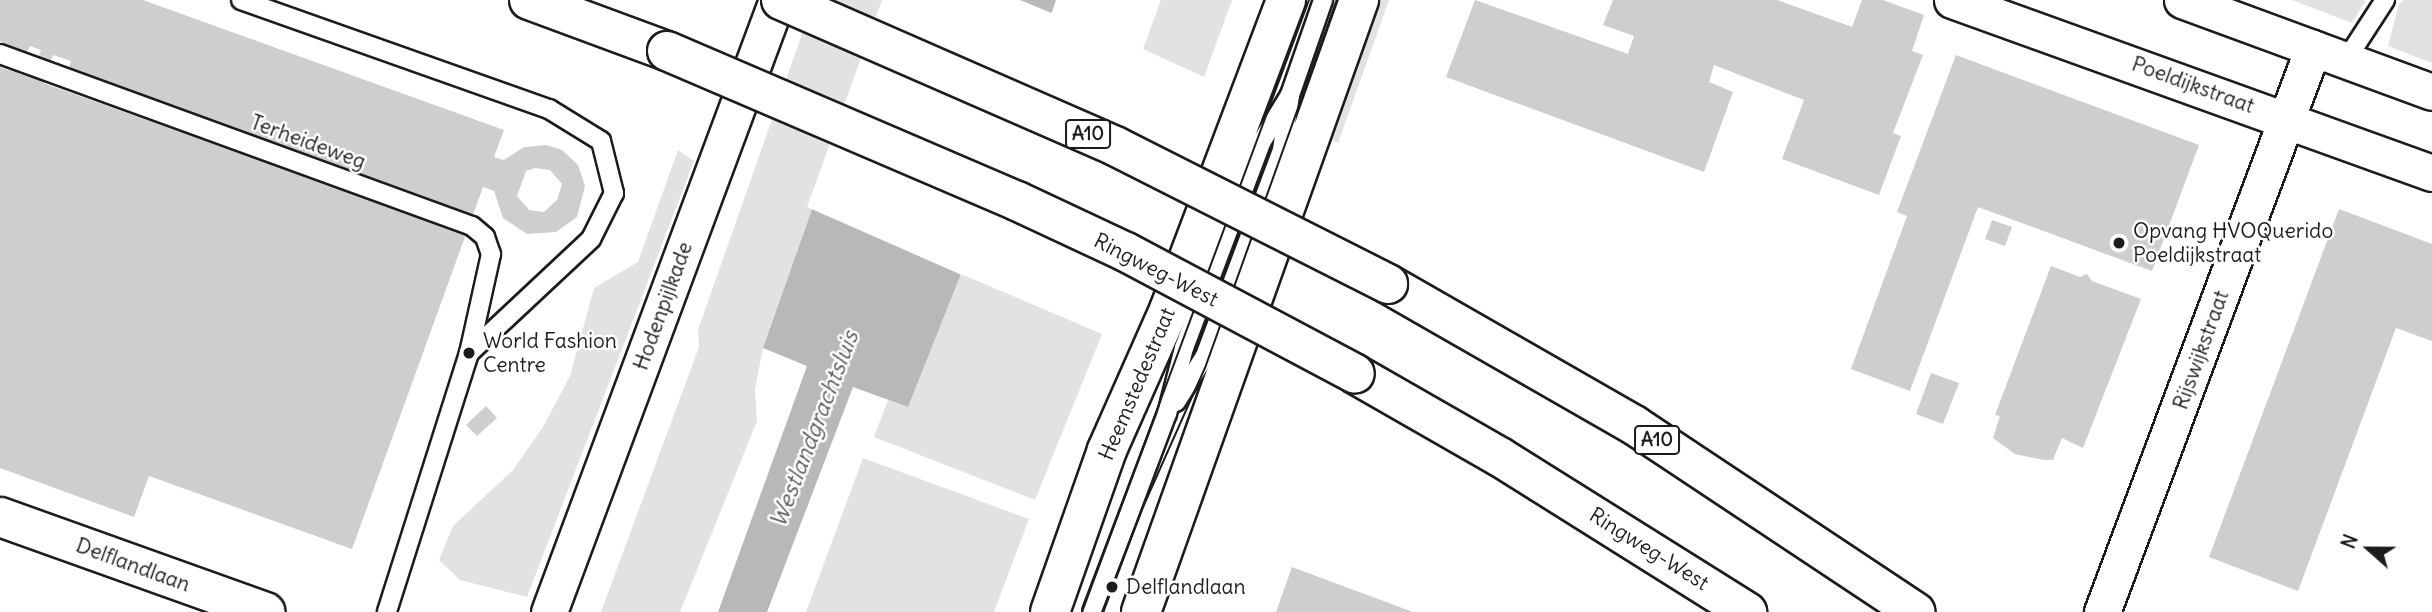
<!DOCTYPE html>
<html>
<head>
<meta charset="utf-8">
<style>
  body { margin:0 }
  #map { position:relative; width:2432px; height:612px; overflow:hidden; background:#fff; font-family:Delius,sans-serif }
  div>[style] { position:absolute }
  .green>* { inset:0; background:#e2e2e2 }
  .water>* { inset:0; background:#b8b8b8 }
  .pier>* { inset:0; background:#fff }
  .building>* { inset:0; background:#cecece }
  .roads { filter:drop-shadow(2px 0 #1c1c1c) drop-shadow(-2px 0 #1c1c1c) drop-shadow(0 2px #1c1c1c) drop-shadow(0 -2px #1c1c1c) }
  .service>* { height:18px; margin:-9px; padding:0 9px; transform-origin:9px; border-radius:9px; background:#fff }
  .minor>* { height:35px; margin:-17.5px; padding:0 17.5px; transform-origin:17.5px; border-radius:17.5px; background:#fff }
  .tertiary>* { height:38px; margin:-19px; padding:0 19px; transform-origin:19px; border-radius:19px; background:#fff }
  .motorway>* { height:38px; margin:-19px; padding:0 19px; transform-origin:19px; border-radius:19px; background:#fff }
  .tram>* { height:2px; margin:-1px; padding:0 1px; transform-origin:1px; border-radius:1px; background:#1c1c1c }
  .bridges { filter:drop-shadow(2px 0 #1c1c1c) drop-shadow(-2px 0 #1c1c1c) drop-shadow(0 2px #1c1c1c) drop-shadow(0 -2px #1c1c1c) }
  .motorway-bridge>* { height:38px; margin:-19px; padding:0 19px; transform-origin:19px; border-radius:19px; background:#fff }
  .dots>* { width:19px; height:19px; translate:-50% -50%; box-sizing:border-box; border:4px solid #fff; border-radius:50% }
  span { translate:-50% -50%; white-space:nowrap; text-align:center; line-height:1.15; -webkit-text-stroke:5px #fff; paint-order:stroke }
  .shield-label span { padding:2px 5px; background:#fff; border:2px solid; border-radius:5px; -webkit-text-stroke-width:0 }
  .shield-label { font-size:19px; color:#1c1c1c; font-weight:700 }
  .street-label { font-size:21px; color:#1c1c1c }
  .poi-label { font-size:21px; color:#1c1c1c }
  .left { translate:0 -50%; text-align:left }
  .water-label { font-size:23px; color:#5a5a5a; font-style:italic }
  .north { position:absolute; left:2334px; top:514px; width:70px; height:70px; -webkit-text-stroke:5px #fff; paint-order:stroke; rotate:291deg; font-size:19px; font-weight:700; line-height:28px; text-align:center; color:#1c1c1c }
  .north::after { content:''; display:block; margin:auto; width:24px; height:32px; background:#1c1c1c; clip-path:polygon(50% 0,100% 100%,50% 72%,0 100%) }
</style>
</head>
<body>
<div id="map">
  <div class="green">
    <i style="clip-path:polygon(814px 0,886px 0,763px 348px,755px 390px,757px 421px,680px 612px,601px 612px,699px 347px,698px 330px)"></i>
    <i style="clip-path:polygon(1161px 0,1232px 0,1204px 77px,1143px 49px)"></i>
    <i style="clip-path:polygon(1377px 0,1389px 0,1338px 143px,1329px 138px)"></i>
    <i style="clip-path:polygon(2292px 0,2366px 0,2352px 23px)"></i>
    <i style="clip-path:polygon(2404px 0,2432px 0,2432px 63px,2388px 46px,2399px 4px)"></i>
    <i style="clip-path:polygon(678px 150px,694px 161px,527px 597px,460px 580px,439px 560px,453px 526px,513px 470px,543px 427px,570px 376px,594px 288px,638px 262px)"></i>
    <i style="clip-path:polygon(961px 274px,1102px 334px,1035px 500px,874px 437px,888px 400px,908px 407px)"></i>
    <i style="clip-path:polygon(863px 458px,1029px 519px,994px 612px,806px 612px)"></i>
  </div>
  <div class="water">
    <i style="clip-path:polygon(886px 0,1056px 0,961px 274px,908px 407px,853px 387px,767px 612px,718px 612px,807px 366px,763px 348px)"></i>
  </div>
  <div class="pier">
    <i style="clip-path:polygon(882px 0,1020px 0,1054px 14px,964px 276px,807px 207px)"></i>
  </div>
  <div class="building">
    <i style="clip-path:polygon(evenodd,0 0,143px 0,504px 130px,494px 157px,504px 160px,524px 147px,546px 145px,562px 150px,578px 165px,585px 186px,577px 217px,556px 232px,527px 234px,503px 218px,494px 191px,483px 187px,473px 215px,69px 68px,71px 61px,53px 55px,43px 83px,466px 234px,352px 549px,149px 476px,134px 517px,0 468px,0 67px,31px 78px,41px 50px,30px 46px,27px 52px,0 42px,0 0,535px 168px,550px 170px,562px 184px,557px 200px,544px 212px,529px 210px,517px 196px,526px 171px,535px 168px)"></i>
    <i style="clip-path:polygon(1475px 0,1628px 54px,1634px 36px,1603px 25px,1613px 0,1777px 0,1852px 27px,1862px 0,1883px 0,1924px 15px,1912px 51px,1923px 55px,1893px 133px,1901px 136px,1879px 195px,1782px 159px,1804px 100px,1714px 65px,1709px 82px,1733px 92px,1704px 172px,1446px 77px)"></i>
    <i style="clip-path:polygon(1956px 55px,2199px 145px,2152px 271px,1978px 207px,1910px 391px,1851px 369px,1907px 216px,1897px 212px)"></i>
    <i style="clip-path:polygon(2339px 209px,2432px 244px,2432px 341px,2396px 328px,2298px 591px,2209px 557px)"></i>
    <i style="clip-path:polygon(1992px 220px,2012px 227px,2005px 246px,1985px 239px)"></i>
    <i style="clip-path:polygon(2051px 266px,2080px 277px,2087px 274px,2092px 281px,2141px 299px,2083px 448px,2062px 438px,2053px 460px,2044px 460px,2015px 454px,1993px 438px,2000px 416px,1995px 415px)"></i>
    <i style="clip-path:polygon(1931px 373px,1959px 383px,1943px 424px,1916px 414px)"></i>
    <i style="clip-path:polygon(486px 406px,497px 418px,477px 436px,466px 425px)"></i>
    <i style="clip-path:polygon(1292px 567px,1413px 612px,1276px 612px)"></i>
  </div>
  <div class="roads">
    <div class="service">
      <i style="left:241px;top:0;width:327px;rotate:19.5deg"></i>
      <i style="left:549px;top:109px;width:61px;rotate:31.6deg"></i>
      <i style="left:601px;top:141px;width:54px;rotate:76deg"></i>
      <i style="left:614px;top:193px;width:51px;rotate:116.6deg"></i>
      <i style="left:591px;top:239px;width:167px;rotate:136.9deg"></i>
      <i style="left:0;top:54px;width:502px;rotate:20.02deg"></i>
      <i style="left:472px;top:226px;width:17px;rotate:40deg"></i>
      <i style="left:485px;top:237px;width:18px;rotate:71deg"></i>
      <i style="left:491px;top:254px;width:101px;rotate:102.5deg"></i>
      <i style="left:469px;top:353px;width:272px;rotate:107.6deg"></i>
      <i style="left:2346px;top:60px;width:72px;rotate:-57deg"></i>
      <i style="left:1176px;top:402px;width:54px;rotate:-57.8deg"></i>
      <i style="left:1205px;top:356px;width:220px;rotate:-69.5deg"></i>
      <i style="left:1282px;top:150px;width:56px;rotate:-81.7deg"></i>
      <i style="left:1290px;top:95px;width:101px;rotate:-70.8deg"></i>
      <i style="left:1092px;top:612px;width:212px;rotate:-69.3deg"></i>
      <i style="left:1167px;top:414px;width:68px;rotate:-75.6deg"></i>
      <i style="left:1184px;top:348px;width:221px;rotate:-69.4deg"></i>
      <i style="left:1262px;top:141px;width:54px;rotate:-58.7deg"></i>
    </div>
    <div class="minor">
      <i style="left:1952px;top:0;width:510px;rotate:19.82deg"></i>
      <i style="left:2182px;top:0;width:266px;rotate:20.2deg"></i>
      <i style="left:549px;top:612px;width:653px;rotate:-69.57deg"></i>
      <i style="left:2102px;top:612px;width:602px;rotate:-69.49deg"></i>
    </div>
    <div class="tertiary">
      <i style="left:0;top:517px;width:282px;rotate:19.7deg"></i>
      <i style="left:1050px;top:612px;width:172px;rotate:-70.6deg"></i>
      <i style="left:1107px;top:450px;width:153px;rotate:-66.1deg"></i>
      <i style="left:1169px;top:310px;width:331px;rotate:-69.3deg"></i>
      <i style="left:1141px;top:612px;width:650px;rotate:-70.39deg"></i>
    </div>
    <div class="motorway">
      <i style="left:529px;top:0;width:147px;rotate:20.3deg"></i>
      <i style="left:1388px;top:284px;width:284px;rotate:29.8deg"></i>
      <i style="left:1634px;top:425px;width:338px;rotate:33.6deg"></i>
      <i style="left:1355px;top:374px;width:167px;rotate:29.8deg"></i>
      <i style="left:1500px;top:457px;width:292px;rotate:32.1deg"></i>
    </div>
  </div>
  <div class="tram">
    <i style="left:1082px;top:612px;width:653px;rotate:-69.65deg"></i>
    <i style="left:1102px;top:612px;width:113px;rotate:-68.7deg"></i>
    <i style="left:1143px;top:507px;width:152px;rotate:-66deg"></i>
    <i style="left:1205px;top:368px;width:391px;rotate:-70.3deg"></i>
  </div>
  <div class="bridges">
    <div class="motorway-bridge">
      <i style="left:781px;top:0;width:365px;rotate:23.6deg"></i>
      <i style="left:1115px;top:146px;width:306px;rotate:26.8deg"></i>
      <i style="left:667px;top:51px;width:381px;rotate:23.2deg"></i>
      <i style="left:1017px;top:201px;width:120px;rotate:25.1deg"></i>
      <i style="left:1126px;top:252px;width:259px;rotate:28deg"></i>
    </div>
  </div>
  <div class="dots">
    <i style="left:2119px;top:243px;background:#1c1c1c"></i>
    <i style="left:469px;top:353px;background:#1c1c1c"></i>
    <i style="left:1112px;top:587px;background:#1c1c1c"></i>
  </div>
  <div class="shield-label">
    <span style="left:1088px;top:134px">A10</span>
    <span style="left:1657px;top:440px">A10</span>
  </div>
  <div class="street-label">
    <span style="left:2193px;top:85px;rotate:20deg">Poeldijkstraat</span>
    <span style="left:308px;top:142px;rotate:20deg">Terheideweg</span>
    <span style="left:1156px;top:270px;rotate:27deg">Ringweg-West</span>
    <span style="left:663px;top:306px;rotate:-70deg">Hodenpijlkade</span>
    <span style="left:2201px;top:350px;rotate:-70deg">Rijswijkstraat</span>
    <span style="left:1137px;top:384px;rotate:-67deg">Heemstedestraat</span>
    <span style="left:1649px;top:549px;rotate:32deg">Ringweg-West</span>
    <span style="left:133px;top:565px;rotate:20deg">Delflandlaan</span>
  </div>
  <div class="poi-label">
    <span class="left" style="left:2133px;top:243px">Opvang HVOQuerido<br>Poeldijkstraat</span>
    <span class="left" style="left:483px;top:353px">World Fashion<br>Centre</span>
    <span class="left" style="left:1126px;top:587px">Delflandlaan</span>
  </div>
  <div class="water-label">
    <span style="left:814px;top:429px;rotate:-69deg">Westlandgrachtsluis</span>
  </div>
  <div class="north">N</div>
</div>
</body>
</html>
